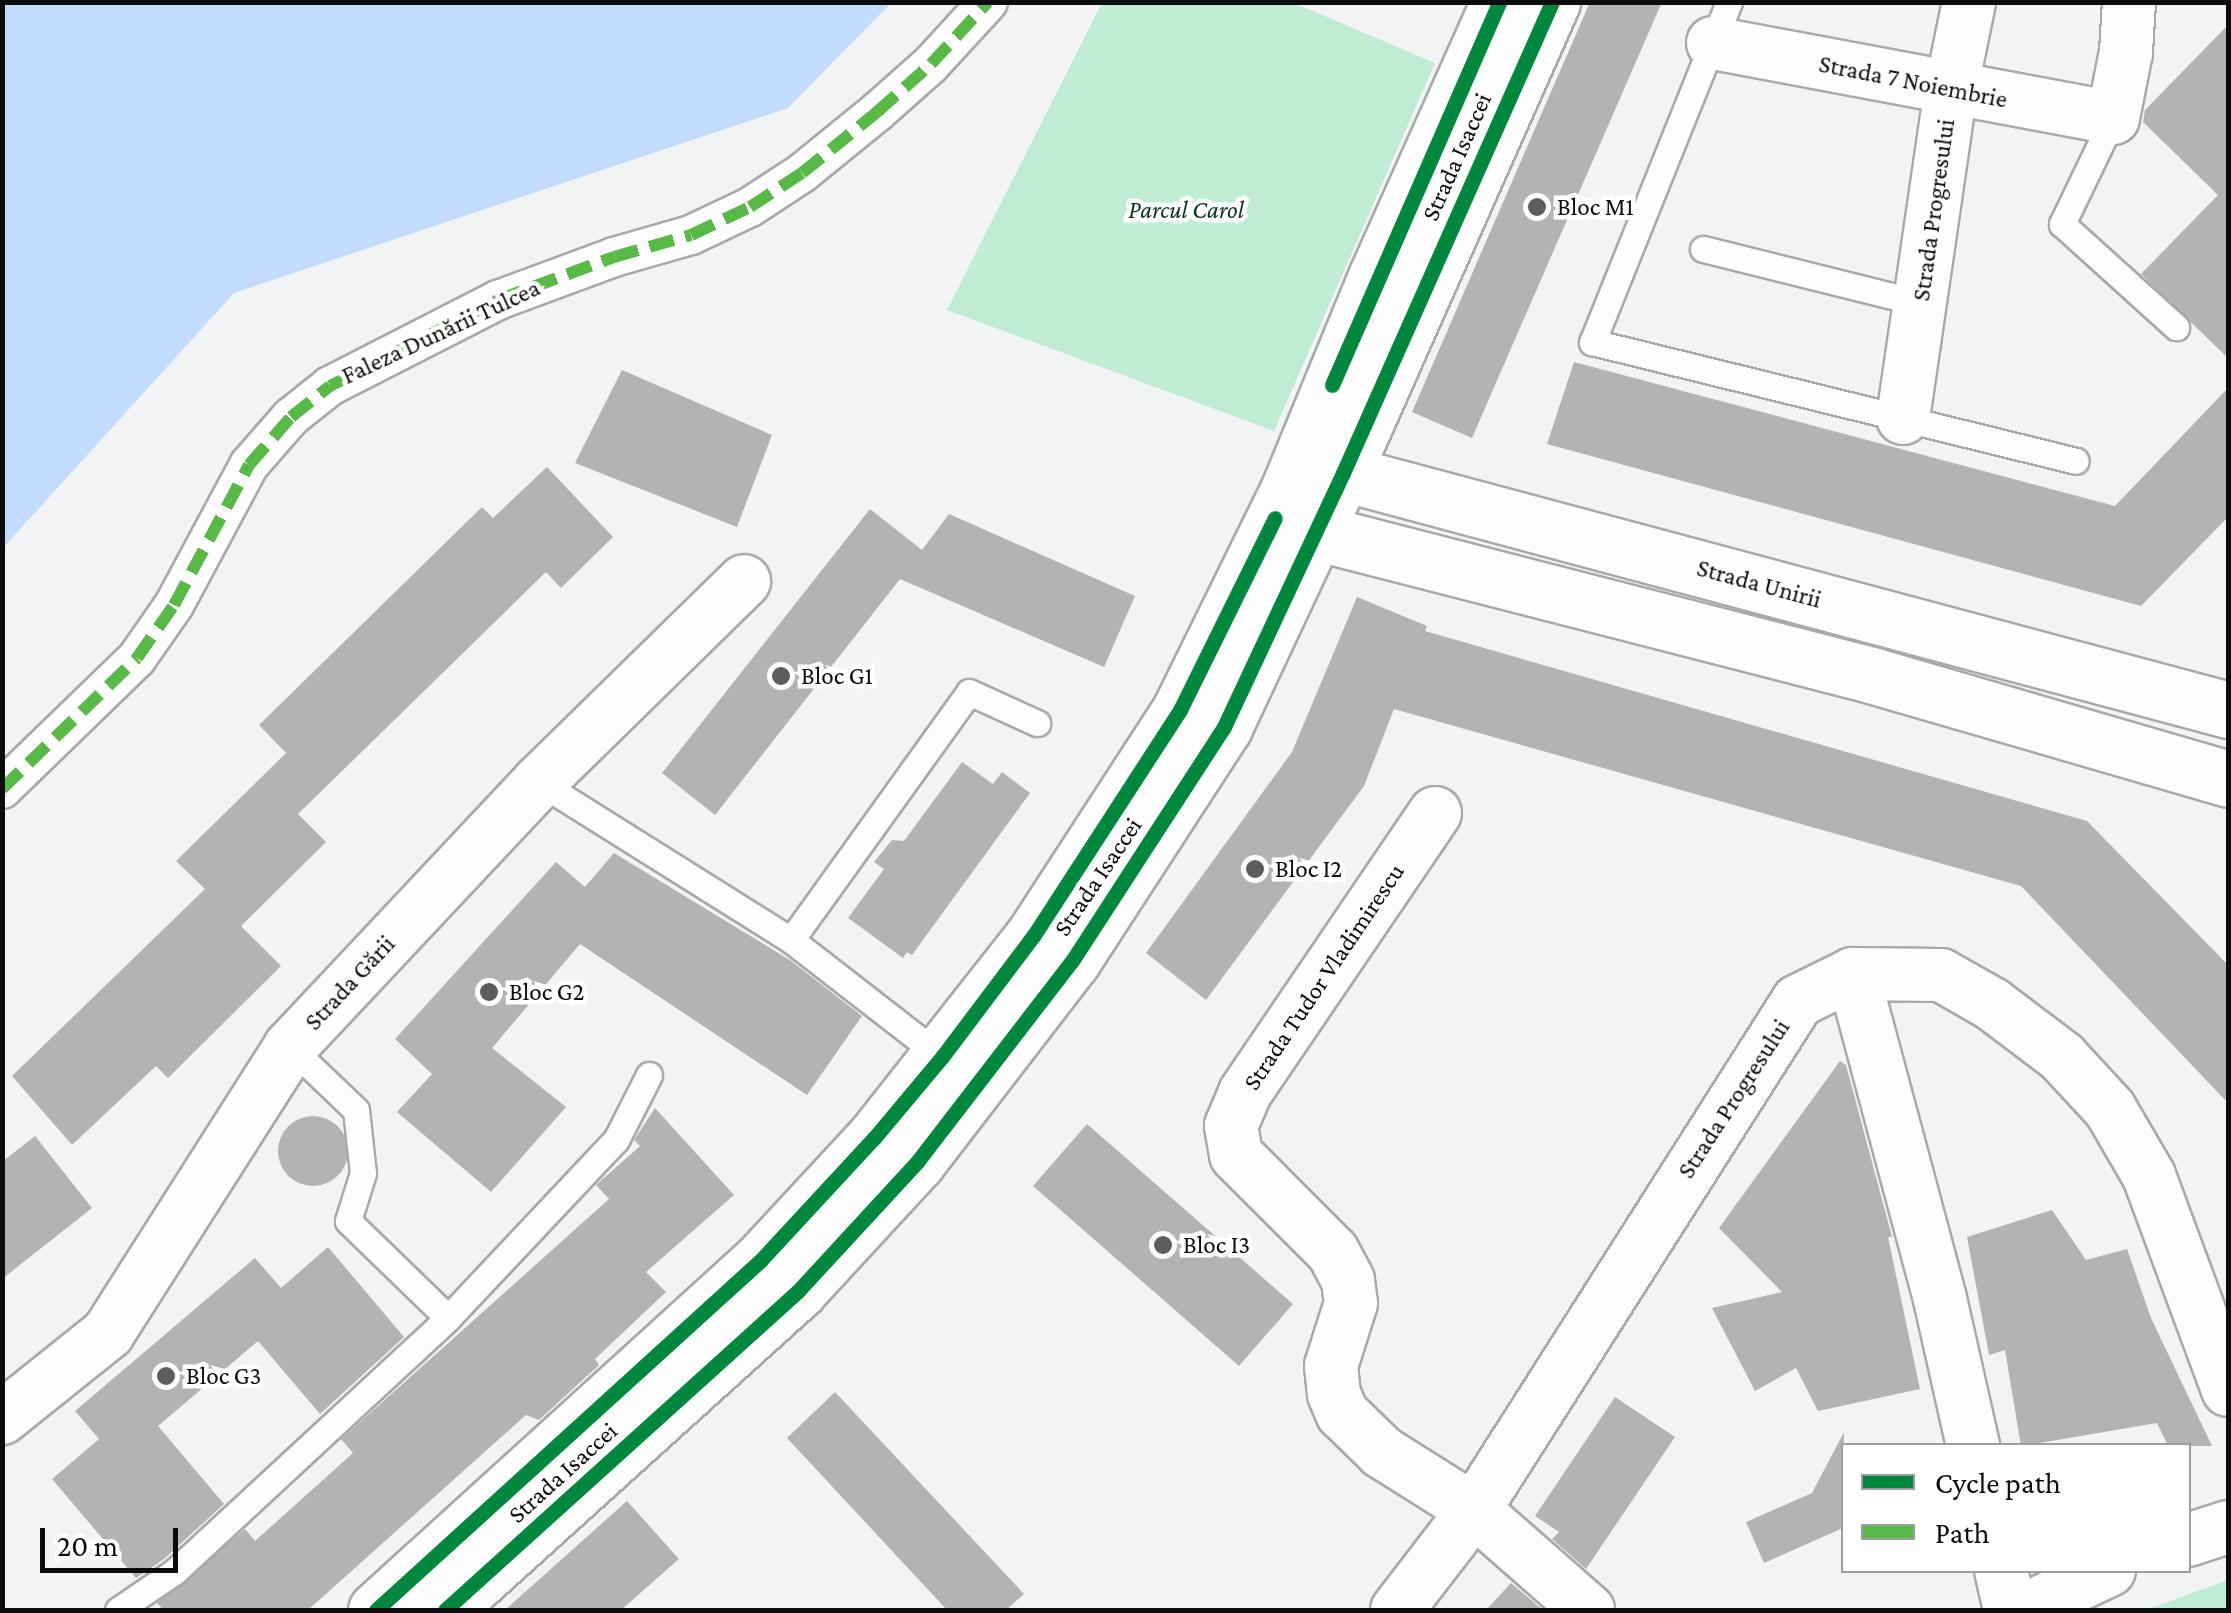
<!DOCTYPE html>
<html>
<head>
<meta charset="utf-8">
<style>
  body { margin:0 }
  #map { position:relative; width:2231px; height:1613px; overflow:hidden; background:#f1f3f5; font-family:"Crimson Pro",serif }
  div>[style] { position:absolute }
  .green>* { inset:0; background:#c0ecd3 }
  .water>* { inset:0; background:#c4dcfb }
  .building>* { inset:0; background:#b2b3b5 }
  .round { border-radius:50% }
  .roads { filter:drop-shadow(2px 0 #a8a9ab) drop-shadow(-2px 0 #a8a9ab) drop-shadow(0 2px #a8a9ab) drop-shadow(0 -2px #a8a9ab) }
  .service>* { height:25px; margin:-12.5px; padding:0 12.5px; transform-origin:12.5px; border-radius:12.5px; background:#fdfdfe }
  .pedestrian>* { height:38px; margin:-19px; padding:0 19px; transform-origin:19px; border-radius:19px; background:#fdfdfe }
  .minor>* { height:52px; margin:-26px; padding:0 26px; transform-origin:26px; border-radius:26px; background:#fdfdfe }
  .primary>* { height:55px; margin:-27.5px; padding:0 27.5px; transform-origin:27.5px; border-radius:27.5px; background:#fdfdfe }
  .quiet>* { height:12px; margin-top:-6px; transform-origin:0; background:repeating-linear-gradient(90deg,#58b947 0 25px,transparent 0 37px) }
  .cycleway>* { height:15px; margin:-7.5px; padding:0 7.5px; transform-origin:7.5px; border-radius:7.5px; background:#00873e }
  .dots>* { width:28px; height:28px; translate:-50% -50%; box-sizing:border-box; border:5px solid #fff; border-radius:50% }
  span { translate:-50% -50%; white-space:nowrap; text-align:center; line-height:1.15; -webkit-text-stroke:9px #fff; paint-order:stroke }
  .street-label { font-size:25px; color:#0b0c0d }
  .poi-label { font-size:25px; color:#0b0c0d }
  .left { translate:0 -50%; text-align:left }
  .park-label { font-size:25px; color:#0b331f; font-style:italic }
  .frame { position:absolute; inset:0; border:5px solid #0b0c0d; pointer-events:none }
  .legend { position:absolute; left:1841px; top:1443px; width:350px; height:130px; box-sizing:border-box; background:#fff; border:2px solid #9d9e9e; margin:0; padding:12px 18px; list-style:none; font-size:30px; color:#0b0c0d }
  .legend li { display:flex; align-items:center; gap:20px; height:50px }
  .legend b { width:50px; border:2px solid #9d9e9e }
  .scale { position:absolute; left:40px; top:1528px; width:138px; height:45px; box-sizing:border-box; border:5px solid #0b0c0d; border-top:0; padding-left:12px; font-size:30px; line-height:35px; white-space:nowrap; color:#0b0c0d; -webkit-text-stroke:8px #fff; paint-order:stroke }
</style>
</head>
<body>
<div id="map">
  <div class="green">
    <i style="clip-path:polygon(1102px 3px,1294px 3px,1435px 63px,1274px 431px,947px 310px)"></i>
    <i style="clip-path:polygon(2228px 1580px,2228px 1610px,2146px 1610px)"></i>
  </div>
  <div class="water">
    <i style="clip-path:polygon(3px 2px,891px 2px,891px 3px,788px 108px,234px 293px,3px 548px)"></i>
  </div>
  <div class="building">
    <i style="clip-path:polygon(1590px 2px,1662px 2px,1472px 438px,1412px 412px)"></i>
    <i style="clip-path:polygon(2228px 25px,2228px 358px,2141px 274px,2218px 195px,2143px 122px,2145px 110px)"></i>
    <i style="clip-path:polygon(1574px 362px,2115px 506px,2228px 388px,2228px 517px,2141px 606px,1547px 444px)"></i>
    <i style="clip-path:polygon(622px 370px,772px 435px,737px 527px,575px 463px)"></i>
    <i style="clip-path:polygon(547px 467px,613px 537px,561px 588px,546px 572px,298px 814px,326px 842px,241px 926px,281px 966px,168px 1078px,156px 1066px,72px 1145px,12px 1076px,205px 889px,176px 861px,286px 753px,259px 725px,482px 507px,493px 518px)"></i>
    <i style="clip-path:polygon(870px 509px,922px 550px,949px 514px,1135px 596px,1104px 667px,900px 579px,715px 815px,662px 773px)"></i>
    <i style="clip-path:polygon(1357px 597px,1427px 626px,1425px 631px,2087px 821px,2228px 965px,2228px 1103px,2021px 886px,1394px 709px,1364px 786px,1206px 1000px,1146px 953px,1292px 752px)"></i>
    <i style="clip-path:polygon(962px 762px,993px 784px,1002px 772px,1030px 793px,912px 955px,907px 952px,903px 958px,848px 918px,884px 869px,874px 862px,892px 840px,904px 841px)"></i>
    <i style="clip-path:polygon(614px 853px,790px 960px,862px 1016px,807px 1095px,580px 944px,492px 1048px,566px 1107px,491px 1192px,397px 1112px,432px 1074px,395px 1039px,556px 862px,585px 887px)"></i>
    <i style="clip-path:polygon(1840px 1061px,1846px 1065px,1892px 1237px,1888px 1237px,1920px 1389px,1818px 1411px,1796px 1368px,1755px 1391px,1712px 1308px,1782px 1292px,1719px 1228px)"></i>
    <i style="clip-path:polygon(655px 1108px,734px 1195px,646px 1272px,666px 1292px,595px 1359px,599px 1365px,539px 1420px,526px 1415px,308px 1610px,163px 1610px,157px 1603px,245px 1529px,255px 1541px,353px 1453px,341px 1439px,609px 1199px,596px 1185px,640px 1146px,634px 1140px)"></i>
    <i class="round" style="left:278px;top:1116px;width:70px;height:70px"></i>
    <i style="clip-path:polygon(1087px 1124px,1293px 1304px,1239px 1366px,1033px 1186px)"></i>
    <i style="clip-path:polygon(35px 1136px,92px 1208px,2px 1279px,2px 1162px)"></i>
    <i style="clip-path:polygon(2052px 1210px,2086px 1260px,2127px 1249px,2151px 1318px,2212px 1446px,2168px 1446px,2157px 1423px,2021px 1446px,2005px 1350px,1989px 1355px,1967px 1237px)"></i>
    <i style="clip-path:polygon(328px 1247px,404px 1337px,320px 1414px,258px 1341px,158px 1426px,224px 1504px,164px 1559px,136px 1578px,52px 1479px,99px 1439px,75px 1411px,255px 1258px,281px 1288px)"></i>
    <i style="clip-path:polygon(835px 1392px,1024px 1594px,1006px 1610px,947px 1610px,787px 1438px)"></i>
    <i style="clip-path:polygon(1615px 1397px,1675px 1437px,1586px 1569px,1552px 1539px,1559px 1532px,1535px 1516px)"></i>
    <i style="clip-path:polygon(1844px 1432px,1843px 1528px,1764px 1563px,1746px 1522px,1812px 1493px)"></i>
    <i style="clip-path:polygon(627px 1501px,679px 1559px,621px 1610px,505px 1610px)"></i>
    <i style="clip-path:polygon(1511px 1583px,1543px 1610px,1486px 1610px)"></i>
  </div>
  <div class="roads">
    <div class="service">
      <i style="left:1729px;top:2px;width:367px;rotate:111.9deg"></i>
      <i style="left:1592px;top:342px;width:498px;rotate:13.8deg"></i>
      <i style="left:2113px;top:118px;width:118px;rotate:115.7deg"></i>
      <i style="left:2062px;top:224px;width:154px;rotate:42.1deg"></i>
      <i style="left:1703px;top:249px;width:224px;rotate:14deg"></i>
      <i style="left:539px;top:782px;width:297px;rotate:32.1deg"></i>
      <i style="left:791px;top:940px;width:191px;rotate:37.8deg"></i>
      <i style="left:791px;top:940px;width:305px;rotate:-54.3deg"></i>
      <i style="left:969px;top:692px;width:75px;rotate:24.5deg"></i>
      <i style="left:290px;top:1047px;width:91px;rotate:43.7deg"></i>
      <i style="left:356px;top:1110px;width:63px;rotate:83.7deg"></i>
      <i style="left:363px;top:1173px;width:50px;rotate:107.4deg"></i>
      <i style="left:348px;top:1221px;width:139px;rotate:44.1deg"></i>
      <i style="left:448px;top:1318px;width:245px;rotate:-46.7deg"></i>
      <i style="left:616px;top:1140px;width:73px;rotate:-63.1deg"></i>
      <i style="left:118px;top:1610px;width:68px;rotate:-34.2deg"></i>
      <i style="left:174px;top:1572px;width:374px;rotate:-42.8deg"></i>
    </div>
    <div class="pedestrian">
      <i style="left:2px;top:789px;width:188px;rotate:-44.1deg"></i>
      <i style="left:137px;top:658px;width:65px;rotate:-55.1deg"></i>
      <i style="left:174px;top:605px;width:159px;rotate:-61.8deg"></i>
      <i style="left:249px;top:465px;width:64px;rotate:-48.8deg"></i>
      <i style="left:291px;top:417px;width:50px;rotate:-38.5deg"></i>
      <i style="left:330px;top:386px;width:189px;rotate:-27.1deg"></i>
      <i style="left:498px;top:300px;width:124px;rotate:-20.3deg"></i>
      <i style="left:614px;top:257px;width:80px;rotate:-15.9deg"></i>
      <i style="left:691px;top:235px;width:65px;rotate:-25.4deg"></i>
      <i style="left:750px;top:207px;width:62px;rotate:-33.2deg"></i>
      <i style="left:802px;top:173px;width:97px;rotate:-39.1deg"></i>
      <i style="left:877px;top:112px;width:72px;rotate:-41.6deg"></i>
      <i style="left:931px;top:64px;width:84px;rotate:-47.4deg"></i>
    </div>
    <div class="minor">
      <i style="left:1713px;top:43px;width:407px;rotate:10.6deg"></i>
      <i style="left:2113px;top:118px;width:67px;rotate:-78.9deg"></i>
      <i style="left:2126px;top:52px;width:50px;rotate:-86.6deg"></i>
      <i style="left:1903px;top:418px;width:331px;rotate:-81.7deg"></i>
      <i style="left:1951px;top:90px;width:90px;rotate:-78.4deg"></i>
      <i style="left:1435px;top:813px;width:338px;rotate:124.2deg"></i>
      <i style="left:1245px;top:1093px;width:36px;rotate:113deg"></i>
      <i style="left:1231px;top:1126px;width:29px;rotate:80deg"></i>
      <i style="left:1236px;top:1155px;width:137px;rotate:45deg"></i>
      <i style="left:1333px;top:1252px;width:32px;rotate:62deg"></i>
      <i style="left:1348px;top:1280px;width:23px;rotate:83deg"></i>
      <i style="left:1351px;top:1303px;width:66px;rotate:107.6deg"></i>
      <i style="left:1331px;top:1366px;width:28px;rotate:84deg"></i>
      <i style="left:1334px;top:1394px;width:21px;rotate:67deg"></i>
      <i style="left:1342px;top:1413px;width:56px;rotate:44.3deg"></i>
      <i style="left:1382px;top:1452px;width:109px;rotate:32.2deg"></i>
      <i style="left:1474px;top:1510px;width:152px;rotate:41.3deg"></i>
      <i style="left:1853px;top:974px;width:336px;rotate:75deg"></i>
      <i style="left:1940px;top:1299px;width:151px;rotate:77.3deg"></i>
      <i style="left:2px;top:1418px;width:136px;rotate:-38.7deg"></i>
      <i style="left:108px;top:1333px;width:339px;rotate:-57.5deg"></i>
      <i style="left:290px;top:1047px;width:364px;rotate:-46.8deg"></i>
      <i style="left:539px;top:782px;width:287px;rotate:-44.4deg"></i>
      <i style="left:2188px;top:1540px;width:42px;rotate:-18deg"></i>
      <i style="left:2001px;top:1570px;width:41px;rotate:77.3deg"></i>
      <i style="left:1397px;top:1610px;width:126px;rotate:-52.4deg"></i>
      <i style="left:1474px;top:1510px;width:603px;rotate:-57.52deg"></i>
      <i style="left:1798px;top:1001px;width:61px;rotate:-26.1deg"></i>
      <i style="left:1853px;top:974px;width:88px;rotate:0.7deg"></i>
      <i style="left:1941px;top:975px;width:59px;rotate:29.6deg"></i>
      <i style="left:1992px;top:1004px;width:88px;rotate:37.1deg"></i>
      <i style="left:2062px;top:1057px;width:71px;rotate:47.3deg"></i>
      <i style="left:2110px;top:1109px;width:78px;rotate:59.8deg"></i>
      <i style="left:2149px;top:1176px;width:228px;rotate:69.7deg"></i>
      <i style="left:2024px;top:1610px;width:94px;rotate:-25.2deg"></i>
    </div>
    <div class="primary">
      <i style="left:1309px;top:483px;width:35px;rotate:-16deg"></i>
      <i style="left:1343px;top:473px;width:916px;rotate:14.99deg"></i>
      <i style="left:1315px;top:532px;width:574px;rotate:14.42deg"></i>
      <i style="left:1871px;top:675px;width:372px;rotate:16.2deg"></i>
      <i style="left:376px;top:1610px;width:519px;rotate:-42.27deg"></i>
      <i style="left:760px;top:1261px;width:169px;rotate:-47.2deg"></i>
      <i style="left:875px;top:1137px;width:257px;rotate:-51.8deg"></i>
      <i style="left:1034px;top:935px;width:268px;rotate:-57deg"></i>
      <i style="left:1180px;top:710px;width:247px;rotate:-63.8deg"></i>
      <i style="left:1289px;top:488px;width:228px;rotate:-67.6deg"></i>
      <i style="left:1376px;top:277px;width:301px;rotate:-65.9deg"></i>
      <i style="left:445px;top:1610px;width:476px;rotate:-42.1deg"></i>
      <i style="left:798px;top:1291px;width:176px;rotate:-47.3deg"></i>
      <i style="left:917px;top:1162px;width:254px;rotate:-52.4deg"></i>
      <i style="left:1072px;top:961px;width:279px;rotate:-57deg"></i>
      <i style="left:1224px;top:727px;width:280px;rotate:-64.9deg"></i>
      <i style="left:1343px;top:473px;width:515px;rotate:-66.07deg"></i>
    </div>
  </div>
  <div class="quiet">
    <i style="left:2px;top:789px;width:188px;rotate:-44.1deg"></i>
    <i style="left:137px;top:658px;width:65px;rotate:-55.1deg"></i>
    <i style="left:174px;top:605px;width:159px;rotate:-61.8deg"></i>
    <i style="left:249px;top:465px;width:64px;rotate:-48.8deg"></i>
    <i style="left:291px;top:417px;width:50px;rotate:-38.5deg"></i>
    <i style="left:330px;top:386px;width:189px;rotate:-27.1deg"></i>
    <i style="left:498px;top:300px;width:124px;rotate:-20.3deg"></i>
    <i style="left:614px;top:257px;width:80px;rotate:-15.9deg"></i>
    <i style="left:691px;top:235px;width:65px;rotate:-25.4deg"></i>
    <i style="left:750px;top:207px;width:62px;rotate:-33.2deg"></i>
    <i style="left:802px;top:173px;width:97px;rotate:-39.1deg"></i>
    <i style="left:877px;top:112px;width:72px;rotate:-41.6deg"></i>
    <i style="left:931px;top:64px;width:84px;rotate:-47.4deg"></i>
  </div>
  <div class="cycleway">
    <i style="left:1332px;top:385px;width:418px;rotate:-66.4deg"></i>
    <i style="left:376px;top:1610px;width:519px;rotate:-42.27deg"></i>
    <i style="left:760px;top:1261px;width:169px;rotate:-47.2deg"></i>
    <i style="left:875px;top:1137px;width:104px;rotate:-50.1deg"></i>
    <i style="left:942px;top:1057px;width:153px;rotate:-53deg"></i>
    <i style="left:1034px;top:935px;width:268px;rotate:-57deg"></i>
    <i style="left:1180px;top:710px;width:214px;rotate:-63.7deg"></i>
    <i style="left:445px;top:1610px;width:476px;rotate:-42.1deg"></i>
    <i style="left:798px;top:1291px;width:176px;rotate:-47.3deg"></i>
    <i style="left:917px;top:1162px;width:254px;rotate:-52.4deg"></i>
    <i style="left:1072px;top:961px;width:279px;rotate:-57deg"></i>
    <i style="left:1224px;top:727px;width:280px;rotate:-64.9deg"></i>
    <i style="left:1343px;top:473px;width:515px;rotate:-66.07deg"></i>
  </div>
  <div class="dots">
    <i style="left:1537px;top:207px;background:#5c5d5e"></i>
    <i style="left:781px;top:676px;background:#5c5d5e"></i>
    <i style="left:1255px;top:869px;background:#5c5d5e"></i>
    <i style="left:489px;top:992px;background:#5c5d5e"></i>
    <i style="left:1163px;top:1245px;background:#5c5d5e"></i>
    <i style="left:166px;top:1376px;background:#5c5d5e"></i>
  </div>
  <div class="street-label">
    <span style="left:1913px;top:82px;rotate:11deg">Strada 7 Noiembrie</span>
    <span style="left:1457px;top:157px;rotate:-66deg">Strada Isaccei</span>
    <span style="left:1934px;top:210px;rotate:-82deg">Strada Progresului</span>
    <span style="left:441px;top:332px;rotate:-25deg">Faleza Dunării Tulcea</span>
    <span style="left:1759px;top:584px;rotate:15deg">Strada Unirii</span>
    <span style="left:1098px;top:877px;rotate:-56deg">Strada Isaccei</span>
    <span style="left:1324px;top:977px;rotate:-56deg">Strada Tudor Vladimirescu</span>
    <span style="left:350px;top:983px;rotate:-47deg">Strada Gării</span>
    <span style="left:1734px;top:1099px;rotate:-57deg">Strada Progresului</span>
    <span style="left:563px;top:1473px;rotate:-42deg">Strada Isaccei</span>
  </div>
  <div class="poi-label">
    <span class="left" style="left:1557px;top:207px">Bloc M1</span>
    <span class="left" style="left:801px;top:676px">Bloc G1</span>
    <span class="left" style="left:1275px;top:869px">Bloc I2</span>
    <span class="left" style="left:509px;top:992px">Bloc G2</span>
    <span class="left" style="left:1183px;top:1245px">Bloc I3</span>
    <span class="left" style="left:186px;top:1376px">Bloc G3</span>
  </div>
  <div class="park-label">
    <span style="left:1186px;top:210px">Parcul Carol</span>
  </div>
  <div class="frame"></div>
  <ul class="legend">
  <li><b style="height:12px;background:#00873e"></b>Cycle path</li>
  <li><b style="height:12px;background:#58b947"></b>Path</li>
  </ul>
  <div class="scale">20 m</div>
</div>
</body>
</html>
